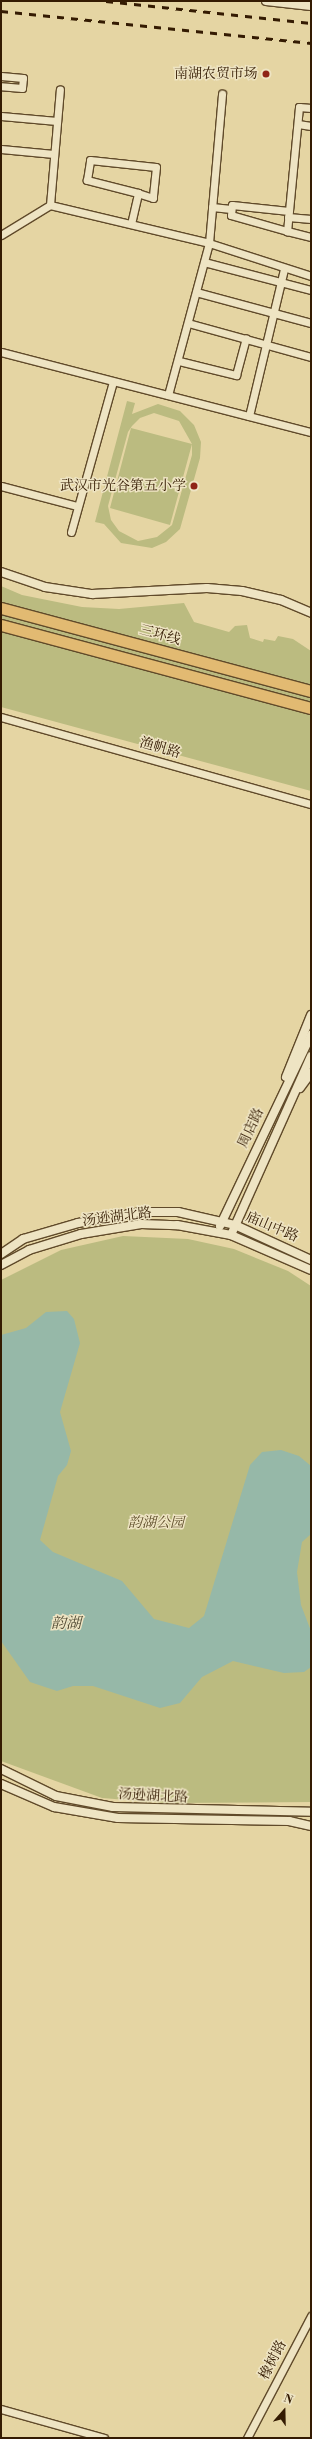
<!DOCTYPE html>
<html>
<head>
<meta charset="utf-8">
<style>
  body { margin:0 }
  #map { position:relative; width:312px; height:2439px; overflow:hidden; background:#e5d5a3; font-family:"Libre Bodoni","Noto Serif SC",serif }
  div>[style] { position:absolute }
  .green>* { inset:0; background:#bbbb80 }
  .water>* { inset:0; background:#96b8a8 }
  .roads { filter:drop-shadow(1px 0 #604a2a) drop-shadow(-1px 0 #604a2a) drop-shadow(0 1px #604a2a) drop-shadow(0 -1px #604a2a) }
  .minor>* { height:7px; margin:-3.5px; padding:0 3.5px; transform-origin:3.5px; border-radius:3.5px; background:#eee4c3 }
  .tertiary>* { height:8px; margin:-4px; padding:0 4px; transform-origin:4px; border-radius:4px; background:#eee4c3 }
  .trunk>* { height:11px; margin:-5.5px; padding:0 5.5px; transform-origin:5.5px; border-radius:5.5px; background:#e2ba72 }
  .rail>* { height:2.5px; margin-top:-1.25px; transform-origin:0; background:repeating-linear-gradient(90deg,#341b02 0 7px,transparent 0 14px) }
  .dots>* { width:11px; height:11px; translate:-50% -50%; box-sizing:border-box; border:2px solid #eee4c3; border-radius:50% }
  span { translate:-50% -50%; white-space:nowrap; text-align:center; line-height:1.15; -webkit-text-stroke:3px #eee4c3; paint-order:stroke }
  .poi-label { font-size:14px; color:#341b02 }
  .right { translate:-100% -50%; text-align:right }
  .street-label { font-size:14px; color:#341b02 }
  .park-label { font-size:14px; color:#5c4b28; font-style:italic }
  .water-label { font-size:15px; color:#514a34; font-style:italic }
  .frame { position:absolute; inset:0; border:2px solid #341b02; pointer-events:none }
  .north { position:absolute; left:264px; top:2391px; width:40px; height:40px; -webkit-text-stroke:3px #eee4c3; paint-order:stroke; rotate:20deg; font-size:11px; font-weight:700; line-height:16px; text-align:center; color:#341b02 }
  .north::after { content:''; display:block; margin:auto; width:14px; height:18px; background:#341b02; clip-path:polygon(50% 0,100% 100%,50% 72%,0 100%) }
</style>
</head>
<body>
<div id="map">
  <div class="green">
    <i style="clip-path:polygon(evenodd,127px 401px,135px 403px,132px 414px,158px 404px,180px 411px,194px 425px,201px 442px,200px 458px,180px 529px,166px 542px,152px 548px,121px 543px,104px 524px,95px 522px,127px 401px,154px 413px,179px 421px,192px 444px,131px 428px,110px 508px,170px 525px,192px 444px,192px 455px,172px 525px,157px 537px,138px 541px,119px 531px,111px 520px,108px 506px,128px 432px,132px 426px,140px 418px,154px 413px)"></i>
    <i style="clip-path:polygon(1px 586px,22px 595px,82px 607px,119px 609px,184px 603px,194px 622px,229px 632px,235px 626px,247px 625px,250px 638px,263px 642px,264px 639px,275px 641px,278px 636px,293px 639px,311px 651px,311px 791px,1px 707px)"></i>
    <i style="clip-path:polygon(123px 1236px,188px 1239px,234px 1249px,288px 1271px,311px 1286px,311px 1802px,165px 1803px,102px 1798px,1px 1761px,1px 1280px,61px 1250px)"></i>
  </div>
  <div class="water">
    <i style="clip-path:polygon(67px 1311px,74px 1319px,80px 1343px,60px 1412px,71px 1451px,67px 1465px,58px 1476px,40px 1540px,53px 1552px,122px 1581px,154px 1619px,189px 1628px,204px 1616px,250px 1465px,262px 1452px,281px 1450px,299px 1456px,311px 1466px,311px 1534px,302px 1542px,297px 1572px,301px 1605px,311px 1631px,311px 1667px,304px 1672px,284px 1673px,233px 1661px,202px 1677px,180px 1703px,160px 1708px,93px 1686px,73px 1686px,57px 1691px,30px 1682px,1px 1641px,1px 1335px,26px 1328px,46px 1312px)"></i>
  </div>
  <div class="roads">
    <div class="minor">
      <i style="left:1px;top:76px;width:22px;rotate:5deg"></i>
      <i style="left:23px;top:78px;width:10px;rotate:96deg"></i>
      <i style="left:22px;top:88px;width:21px;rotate:-175deg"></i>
      <i style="left:311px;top:108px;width:12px;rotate:-175deg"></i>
      <i style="left:299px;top:107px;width:125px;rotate:95.5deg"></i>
      <i style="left:287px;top:231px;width:25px;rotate:14deg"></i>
      <i style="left:1px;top:116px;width:56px;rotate:5.1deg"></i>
      <i style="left:298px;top:124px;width:13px;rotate:9deg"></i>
      <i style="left:1px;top:149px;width:53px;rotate:5.4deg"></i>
      <i style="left:50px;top:205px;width:116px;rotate:-85.1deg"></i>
      <i style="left:212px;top:207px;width:19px;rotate:6deg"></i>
      <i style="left:288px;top:217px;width:23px;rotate:5deg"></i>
      <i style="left:131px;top:224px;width:32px;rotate:-77deg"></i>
      <i style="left:138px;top:193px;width:53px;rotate:-165.7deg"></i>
      <i style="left:87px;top:180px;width:20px;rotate:-81deg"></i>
      <i style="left:90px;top:160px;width:66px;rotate:6.1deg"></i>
      <i style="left:156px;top:167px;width:31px;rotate:96deg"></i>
      <i style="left:153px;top:198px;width:16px;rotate:-162deg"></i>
      <i style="left:287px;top:231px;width:58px;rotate:-164.1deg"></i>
      <i style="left:231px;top:215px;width:10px;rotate:-84deg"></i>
      <i style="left:232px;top:205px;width:57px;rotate:6deg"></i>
      <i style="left:1px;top:235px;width:57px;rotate:-31.5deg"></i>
      <i style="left:50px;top:205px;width:163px;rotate:13.4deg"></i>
      <i style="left:209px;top:243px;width:107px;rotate:17.9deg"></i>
      <i style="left:204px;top:262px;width:111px;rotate:14.7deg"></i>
      <i style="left:196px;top:292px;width:119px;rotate:15.1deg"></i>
      <i style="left:188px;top:323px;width:128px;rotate:15.5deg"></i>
      <i style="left:1px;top:352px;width:320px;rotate:14.5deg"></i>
      <i style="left:179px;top:361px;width:59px;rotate:13.8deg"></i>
      <i style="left:236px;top:375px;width:38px;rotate:-75deg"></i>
      <i style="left:168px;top:395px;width:157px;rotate:-74.9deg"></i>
      <i style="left:209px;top:243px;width:150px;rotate:-85deg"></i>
      <i style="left:249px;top:416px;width:151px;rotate:-76.6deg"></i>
      <i style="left:1px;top:486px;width:79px;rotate:14.7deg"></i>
      <i style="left:71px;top:532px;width:156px;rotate:-74.4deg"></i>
      <i style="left:1px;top:717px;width:322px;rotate:15.7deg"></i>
      <i style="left:1px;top:2409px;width:107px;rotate:15.7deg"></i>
      <i style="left:247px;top:2438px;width:138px;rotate:-62.3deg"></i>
    </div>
    <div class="tertiary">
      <i style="left:266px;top:1px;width:45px;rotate:6.3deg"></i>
      <i style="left:1px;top:572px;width:46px;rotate:18.8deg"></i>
      <i style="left:45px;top:587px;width:48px;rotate:8.5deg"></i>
      <i style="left:92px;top:594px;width:115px;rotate:-3deg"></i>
      <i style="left:207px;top:588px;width:35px;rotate:5deg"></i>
      <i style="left:242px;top:591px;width:40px;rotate:13deg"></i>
      <i style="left:281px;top:600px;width:33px;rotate:23deg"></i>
      <i style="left:286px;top:1077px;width:67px;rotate:-68deg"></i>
      <i style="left:300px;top:1088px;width:19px;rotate:-54deg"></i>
      <i style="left:220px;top:1226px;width:212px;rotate:-64.5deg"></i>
      <i style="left:231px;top:1235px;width:87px;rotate:23.6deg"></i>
      <i style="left:1px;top:1254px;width:27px;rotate:-34deg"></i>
      <i style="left:23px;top:1239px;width:57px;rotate:-16.2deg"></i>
      <i style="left:78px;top:1223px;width:64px;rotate:-9.9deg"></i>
      <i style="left:141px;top:1212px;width:37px"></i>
      <i style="left:178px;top:1212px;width:58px;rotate:12.8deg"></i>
      <i style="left:235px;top:1225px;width:84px;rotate:24.7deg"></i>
      <i style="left:1px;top:1265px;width:32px;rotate:-28deg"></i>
      <i style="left:29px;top:1250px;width:54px;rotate:-17.1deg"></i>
      <i style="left:81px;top:1234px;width:61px;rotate:-9.5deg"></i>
      <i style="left:141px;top:1224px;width:36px;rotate:2deg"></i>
      <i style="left:177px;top:1225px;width:55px;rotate:10.5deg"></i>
      <i style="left:231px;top:1235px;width:196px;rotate:-65.9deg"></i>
      <i style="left:1px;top:1769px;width:61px;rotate:26.1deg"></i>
      <i style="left:56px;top:1796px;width:58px;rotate:10.9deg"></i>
      <i style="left:113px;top:1807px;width:198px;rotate:1.4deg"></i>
      <i style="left:1px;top:1784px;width:58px;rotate:23.5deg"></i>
      <i style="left:54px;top:1807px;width:65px;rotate:9.8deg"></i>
      <i style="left:118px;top:1818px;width:171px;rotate:1deg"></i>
      <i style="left:289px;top:1821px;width:23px;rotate:13deg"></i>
    </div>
    <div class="trunk">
      <i style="left:1px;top:608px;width:321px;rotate:15deg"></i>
      <i style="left:1px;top:625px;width:321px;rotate:15deg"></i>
    </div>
  </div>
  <div class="rail">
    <i style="left:106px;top:1px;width:206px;rotate:6.1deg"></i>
    <i style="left:1px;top:11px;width:312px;rotate:5.9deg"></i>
  </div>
  <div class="dots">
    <i style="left:266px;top:74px;background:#8f2418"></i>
    <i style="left:194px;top:486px;background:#8f2418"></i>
  </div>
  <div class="poi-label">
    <span class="right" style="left:258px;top:74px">南湖农贸市场</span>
    <span class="right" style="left:186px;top:486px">武汉市光谷第五小学</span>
  </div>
  <div class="street-label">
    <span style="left:160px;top:635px;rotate:15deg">三环线</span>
    <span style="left:160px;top:748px;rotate:16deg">渔帆路</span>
    <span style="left:251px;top:1128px;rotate:-65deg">周店路</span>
    <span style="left:117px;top:1217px;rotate:-7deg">汤逊湖北路</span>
    <span style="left:272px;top:1227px;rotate:23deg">庙山中路</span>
    <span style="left:153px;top:1796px;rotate:3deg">汤逊湖北路</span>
    <span style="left:273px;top:2360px;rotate:-63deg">橡树路</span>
  </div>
  <div class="park-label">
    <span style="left:156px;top:1523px">韵湖公园</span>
  </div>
  <div class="water-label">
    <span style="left:66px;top:1624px">韵湖</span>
  </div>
  <div class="frame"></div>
  <div class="north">N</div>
</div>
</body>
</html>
